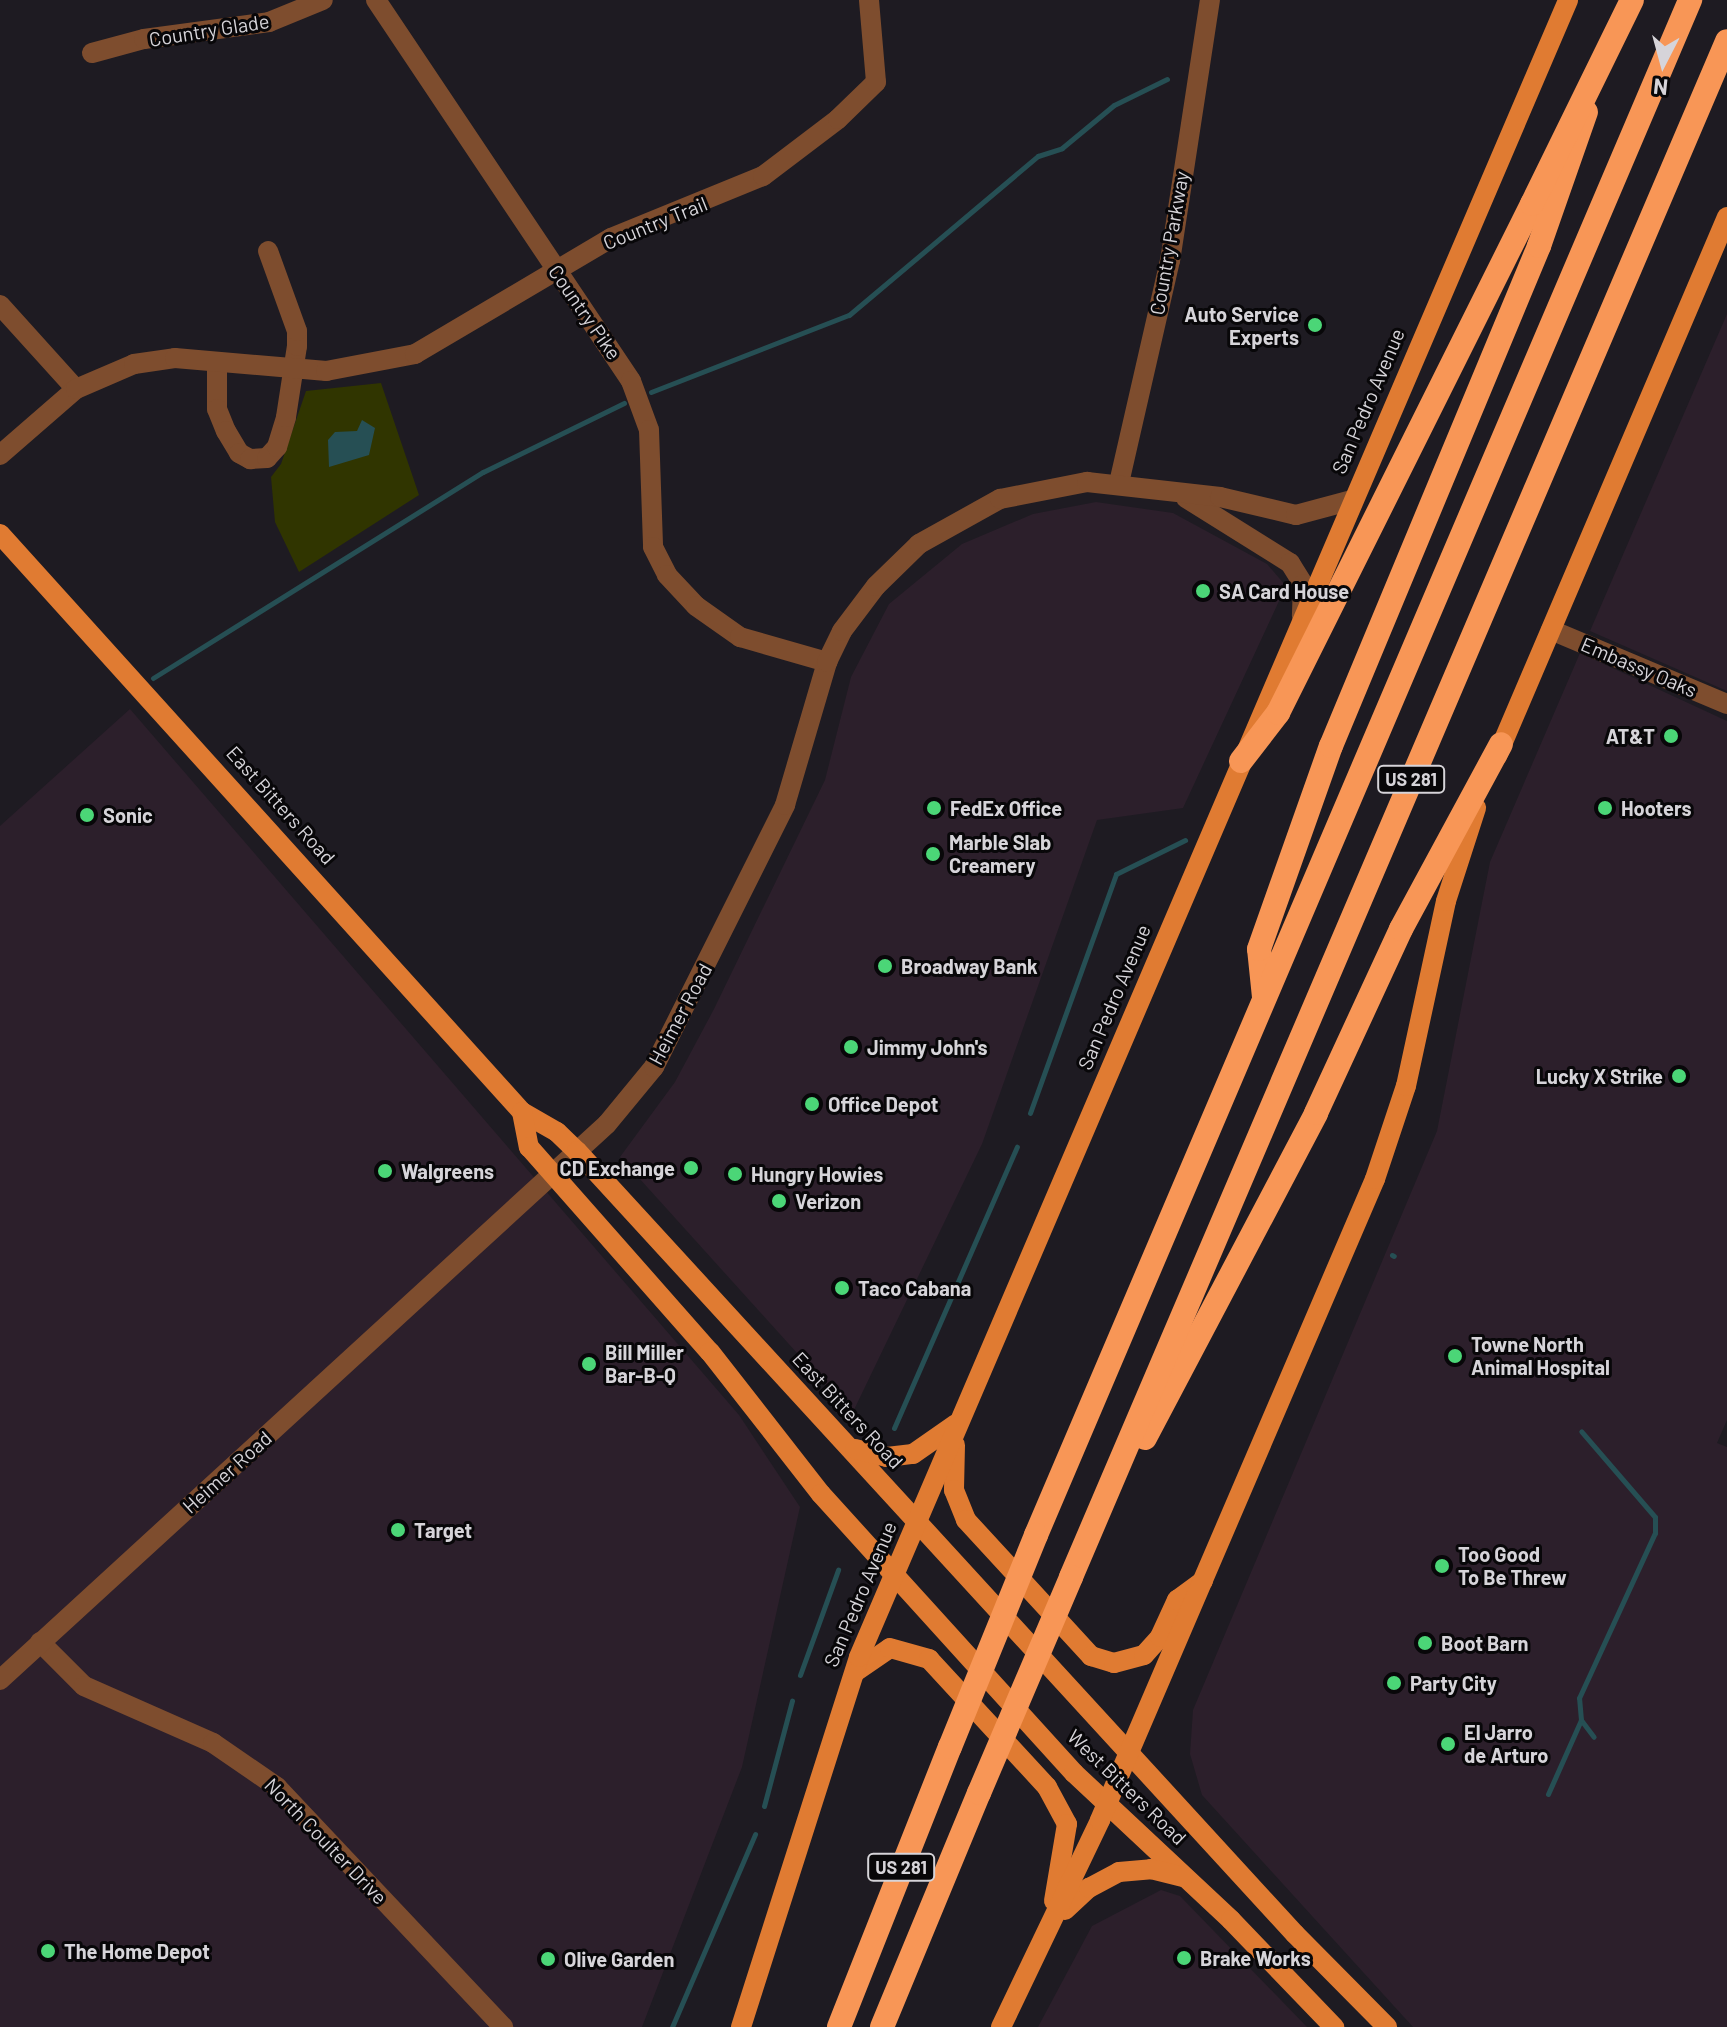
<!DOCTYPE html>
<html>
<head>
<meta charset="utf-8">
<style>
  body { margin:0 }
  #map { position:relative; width:1727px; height:2027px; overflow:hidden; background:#1e1b22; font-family:Barlow,sans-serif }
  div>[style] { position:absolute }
  .commercial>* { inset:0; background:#2c1f2b }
  .green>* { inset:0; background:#303500 }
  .water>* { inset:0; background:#264f54 }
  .stream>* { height:5px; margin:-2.5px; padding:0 2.5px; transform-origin:2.5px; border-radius:2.5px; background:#264f54 }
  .minor>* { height:20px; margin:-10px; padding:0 10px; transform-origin:10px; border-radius:10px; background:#7e4d2e }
  .major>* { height:20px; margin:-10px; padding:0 10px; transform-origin:10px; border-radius:10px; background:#e07b32 }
  .highway>* { height:24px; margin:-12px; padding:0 12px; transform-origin:12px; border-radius:12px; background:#f89656 }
  .highway-bridge>* { height:24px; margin:-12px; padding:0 12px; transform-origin:12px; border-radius:12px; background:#f89656 }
  .dots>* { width:22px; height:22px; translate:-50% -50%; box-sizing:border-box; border:4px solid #080709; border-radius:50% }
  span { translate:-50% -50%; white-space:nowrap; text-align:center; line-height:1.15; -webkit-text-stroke:6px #080709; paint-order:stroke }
  .shield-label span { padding:2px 6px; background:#080709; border:2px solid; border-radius:6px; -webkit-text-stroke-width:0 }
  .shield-label { font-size:18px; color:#d6d4d9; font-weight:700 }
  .street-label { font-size:20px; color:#d6d4d9 }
  .poi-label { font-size:20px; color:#d6d4d9; font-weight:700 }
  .right { translate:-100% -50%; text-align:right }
  .left { translate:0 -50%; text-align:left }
  .north { position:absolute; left:1623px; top:24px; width:80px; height:80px; -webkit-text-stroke:6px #080709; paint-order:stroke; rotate:186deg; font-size:22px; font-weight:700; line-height:32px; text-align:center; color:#d6d4d9 }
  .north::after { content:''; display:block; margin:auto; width:28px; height:36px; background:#d6d4d9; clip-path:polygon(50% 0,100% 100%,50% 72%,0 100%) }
</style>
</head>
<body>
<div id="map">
  <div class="commercial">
    <i style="clip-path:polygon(1727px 314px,1727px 691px,1590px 631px)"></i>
    <i style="clip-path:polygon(1096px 502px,1173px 513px,1267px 564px,1286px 586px,1183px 808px,1097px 820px,982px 1144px,852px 1414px,620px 1157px,675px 1082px,714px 1009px,825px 780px,851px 677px,889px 604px,962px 544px,1033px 514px)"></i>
    <i style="clip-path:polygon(1580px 653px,1727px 721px,1727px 1420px,1717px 1443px,1727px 1447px,1727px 2027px,1413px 2027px,1202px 1795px,1190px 1754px,1193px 1710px,1437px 1131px,1490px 862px)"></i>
    <i style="clip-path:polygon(130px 709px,739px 1415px,800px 1507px,742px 1767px,642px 2027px,0 2027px,0 826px)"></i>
    <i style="clip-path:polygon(1161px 1890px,1180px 1896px,1307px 2027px,1038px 2027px,1092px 1926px)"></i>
  </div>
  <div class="green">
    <i style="clip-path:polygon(381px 383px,419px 495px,299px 572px,275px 522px,271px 477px,281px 464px,306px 391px)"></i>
  </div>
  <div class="water">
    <i style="clip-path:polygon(362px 420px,375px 428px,369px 455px,329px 467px,328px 440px,335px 432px,357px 431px)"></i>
  </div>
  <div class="stream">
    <i style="left:651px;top:392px;width:212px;rotate:-21.3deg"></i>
    <i style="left:849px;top:315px;width:247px;rotate:-40.1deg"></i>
    <i style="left:1038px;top:156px;width:25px;rotate:-18deg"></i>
    <i style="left:1062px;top:148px;width:67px;rotate:-39.6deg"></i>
    <i style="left:1114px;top:105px;width:59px;rotate:-26.1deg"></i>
    <i style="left:153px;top:678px;width:389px;rotate:-32deg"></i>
    <i style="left:483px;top:472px;width:157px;rotate:-26.1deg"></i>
    <i style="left:1030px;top:1113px;width:254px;rotate:-70.2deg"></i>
    <i style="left:1116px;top:874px;width:77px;rotate:-26.2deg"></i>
    <i style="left:1392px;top:1255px;width:2px;rotate:27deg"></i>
    <i style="left:894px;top:1428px;width:307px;rotate:-66.4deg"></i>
    <i style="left:800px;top:1675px;width:112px;rotate:-70.1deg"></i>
    <i style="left:1581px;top:1720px;width:21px;rotate:53deg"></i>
    <i style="left:1548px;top:1794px;width:81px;rotate:-66deg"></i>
    <i style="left:1581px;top:1720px;width:22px;rotate:-95deg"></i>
    <i style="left:1579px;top:1698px;width:182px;rotate:-65.3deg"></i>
    <i style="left:1655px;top:1533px;width:16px;rotate:-90deg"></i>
    <i style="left:1655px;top:1517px;width:113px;rotate:-130.7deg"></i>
    <i style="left:764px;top:1806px;width:109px;rotate:-75.1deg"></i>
    <i style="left:672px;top:2027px;width:210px;rotate:-66.7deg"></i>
  </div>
  <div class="minor">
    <i style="left:376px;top:0;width:458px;rotate:56.2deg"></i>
    <i style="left:631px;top:381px;width:52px;rotate:69.8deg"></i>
    <i style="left:649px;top:430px;width:117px;rotate:88deg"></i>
    <i style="left:653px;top:547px;width:31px;rotate:63deg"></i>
    <i style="left:667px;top:575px;width:42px;rotate:46.9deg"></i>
    <i style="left:696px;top:606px;width:54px;rotate:35.2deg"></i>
    <i style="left:740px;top:637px;width:91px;rotate:16deg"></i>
    <i style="left:92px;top:53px;width:54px;rotate:-15.1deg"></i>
    <i style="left:144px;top:39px;width:126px;rotate:-7.7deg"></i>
    <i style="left:269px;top:22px;width:58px;rotate:-22.2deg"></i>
    <i style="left:0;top:305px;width:113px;rotate:47.9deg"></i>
    <i style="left:217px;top:362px;width:47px;rotate:90deg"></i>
    <i style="left:217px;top:409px;width:24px;rotate:68deg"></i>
    <i style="left:226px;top:431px;width:26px;rotate:59deg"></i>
    <i style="left:239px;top:453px;width:13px;rotate:29deg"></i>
    <i style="left:250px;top:459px;width:17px;rotate:-3deg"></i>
    <i style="left:267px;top:458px;width:15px;rotate:-48deg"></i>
    <i style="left:277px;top:447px;width:31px;rotate:-73deg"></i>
    <i style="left:286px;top:417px;width:72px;rotate:-81.2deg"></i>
    <i style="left:297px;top:346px;width:15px;rotate:-90deg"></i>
    <i style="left:297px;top:331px;width:85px;rotate:-109.9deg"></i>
    <i style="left:0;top:455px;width:101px;rotate:-41deg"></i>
    <i style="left:76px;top:389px;width:63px;rotate:-23.3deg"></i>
    <i style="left:134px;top:364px;width:41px;rotate:-8.3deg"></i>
    <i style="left:175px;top:358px;width:152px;rotate:4.9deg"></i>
    <i style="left:326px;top:371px;width:91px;rotate:-10.8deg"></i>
    <i style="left:415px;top:354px;width:228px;rotate:-30.6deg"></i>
    <i style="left:611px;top:238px;width:164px;rotate:-22.2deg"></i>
    <i style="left:763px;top:176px;width:94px;rotate:-37.2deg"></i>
    <i style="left:838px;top:119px;width:53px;rotate:-44.2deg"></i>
    <i style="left:876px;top:82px;width:82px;rotate:-94.9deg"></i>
    <i style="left:1119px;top:483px;width:228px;rotate:-77.1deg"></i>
    <i style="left:1170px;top:261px;width:264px;rotate:-81.3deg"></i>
    <i style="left:1186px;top:498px;width:123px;rotate:32deg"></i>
    <i style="left:1290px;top:563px;width:25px;rotate:58deg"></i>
    <i style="left:1303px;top:584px;width:32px;rotate:92deg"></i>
    <i style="left:1551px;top:630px;width:191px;rotate:22.8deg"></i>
    <i style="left:40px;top:1642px;width:62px;rotate:45deg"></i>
    <i style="left:84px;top:1686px;width:141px;rotate:23.8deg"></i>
    <i style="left:213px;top:1743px;width:78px;rotate:34.5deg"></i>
    <i style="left:277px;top:1787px;width:330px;rotate:46.7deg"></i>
    <i style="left:0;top:1680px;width:823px;rotate:-42.49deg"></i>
    <i style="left:607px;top:1124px;width:74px;rotate:-50.5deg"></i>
    <i style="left:654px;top:1067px;width:293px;rotate:-63.4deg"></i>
    <i style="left:785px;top:805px;width:149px;rotate:-73.6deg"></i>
    <i style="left:827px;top:662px;width:34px;rotate:-64deg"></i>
    <i style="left:842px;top:631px;width:56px;rotate:-52.9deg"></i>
    <i style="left:876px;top:586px;width:60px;rotate:-44.3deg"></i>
    <i style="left:919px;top:544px;width:93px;rotate:-29.1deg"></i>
    <i style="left:1000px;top:499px;width:89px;rotate:-11.1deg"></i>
    <i style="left:1087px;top:482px;width:134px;rotate:6.4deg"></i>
    <i style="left:1220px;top:497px;width:78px;rotate:13.3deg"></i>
    <i style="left:1296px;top:515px;width:58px;rotate:-15deg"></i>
  </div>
  <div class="major">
    <i style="left:0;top:534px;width:779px;rotate:47.91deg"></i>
    <i style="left:522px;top:1112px;width:40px;rotate:29.7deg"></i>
    <i style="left:557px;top:1132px;width:28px;rotate:44deg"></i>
    <i style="left:577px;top:1151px;width:1062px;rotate:47.48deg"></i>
    <i style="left:1295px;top:1934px;width:131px;rotate:45.3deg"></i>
    <i style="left:1497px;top:756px;width:586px;rotate:-66.89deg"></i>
    <i style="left:522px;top:1112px;width:36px;rotate:79deg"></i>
    <i style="left:529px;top:1147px;width:273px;rotate:48.6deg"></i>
    <i style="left:710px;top:1352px;width:180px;rotate:52deg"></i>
    <i style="left:821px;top:1494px;width:377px;rotate:47.8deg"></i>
    <i style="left:1074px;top:1773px;width:215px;rotate:43.1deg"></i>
    <i style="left:1231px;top:1920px;width:149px;rotate:46.1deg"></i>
    <i style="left:955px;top:1445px;width:45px;rotate:91.3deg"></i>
    <i style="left:954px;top:1490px;width:32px;rotate:68deg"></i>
    <i style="left:966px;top:1520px;width:185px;rotate:47.4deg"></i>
    <i style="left:1091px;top:1656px;width:24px;rotate:17deg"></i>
    <i style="left:1114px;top:1663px;width:31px;rotate:-15deg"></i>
    <i style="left:1144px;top:1655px;width:24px;rotate:-48deg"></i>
    <i style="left:1160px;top:1637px;width:41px;rotate:-65.3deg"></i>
    <i style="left:1177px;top:1600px;width:32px;rotate:-36deg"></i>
    <i style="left:855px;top:1449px;width:33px;rotate:14deg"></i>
    <i style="left:887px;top:1457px;width:26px;rotate:-7deg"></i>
    <i style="left:913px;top:1454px;width:52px;rotate:-34.9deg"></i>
    <i style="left:855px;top:1672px;width:42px;rotate:-34.4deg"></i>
    <i style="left:890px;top:1648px;width:41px;rotate:15.8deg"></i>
    <i style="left:929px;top:1659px;width:174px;rotate:47.3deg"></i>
    <i style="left:1047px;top:1787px;width:42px;rotate:61.6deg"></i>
    <i style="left:1067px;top:1824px;width:78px;rotate:99.6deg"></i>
    <i style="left:1065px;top:1910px;width:33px;rotate:-43deg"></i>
    <i style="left:1089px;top:1888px;width:34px;rotate:-28deg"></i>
    <i style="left:1119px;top:1872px;width:32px;rotate:-5deg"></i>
    <i style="left:1151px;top:1869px;width:33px;rotate:14deg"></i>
    <i style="left:741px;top:2027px;width:388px;rotate:-72.3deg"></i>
    <i style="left:859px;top:1657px;width:1802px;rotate:-66.83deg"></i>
    <i style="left:1001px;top:2027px;width:229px;rotate:-64.4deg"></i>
    <i style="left:1100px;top:1820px;width:697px;rotate:-66.78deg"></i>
    <i style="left:1375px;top:1179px;width:98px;rotate:-71.6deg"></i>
    <i style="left:1406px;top:1086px;width:189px;rotate:-77.8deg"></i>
    <i style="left:1446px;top:901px;width:98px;rotate:-72.1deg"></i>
  </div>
  <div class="highway">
    <i style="left:1241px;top:761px;width:61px;rotate:-52.4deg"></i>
    <i style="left:1278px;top:713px;width:569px;rotate:-63.48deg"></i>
    <i style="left:1264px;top:997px;width:48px;rotate:-95.9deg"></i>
    <i style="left:1259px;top:949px;width:215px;rotate:-70.5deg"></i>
    <i style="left:1331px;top:746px;width:542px;rotate:-67.41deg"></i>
    <i style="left:1539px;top:246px;width:142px;rotate:-70.7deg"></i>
    <i style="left:1145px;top:1438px;width:367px;rotate:-62.2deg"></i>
    <i style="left:1316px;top:1113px;width:203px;rotate:-65.2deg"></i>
    <i style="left:1401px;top:929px;width:210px;rotate:-61.6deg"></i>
    <i style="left:1036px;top:1535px;width:1669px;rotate:-66.92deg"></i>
    <i style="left:1071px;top:1577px;width:1670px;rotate:-66.87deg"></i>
    <i style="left:839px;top:2027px;width:301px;rotate:-68.4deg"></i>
    <i style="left:882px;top:2027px;width:253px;rotate:-67.5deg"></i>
  </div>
  <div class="highway-bridge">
    <i style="left:1532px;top:204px;width:227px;rotate:-63.9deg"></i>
    <i style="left:950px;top:1747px;width:229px;rotate:-67.9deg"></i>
    <i style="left:979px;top:1793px;width:235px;rotate:-66.9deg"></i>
  </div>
  <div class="dots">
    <i style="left:1315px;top:325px;background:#4bd677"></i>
    <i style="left:1203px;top:591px;background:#4bd677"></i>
    <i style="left:1671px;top:736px;background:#4bd677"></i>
    <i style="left:934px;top:808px;background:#4bd677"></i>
    <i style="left:1605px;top:808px;background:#4bd677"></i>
    <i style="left:87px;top:815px;background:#4bd677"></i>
    <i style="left:933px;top:854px;background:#4bd677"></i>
    <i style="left:885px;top:966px;background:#4bd677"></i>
    <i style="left:851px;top:1047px;background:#4bd677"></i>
    <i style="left:1679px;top:1076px;background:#4bd677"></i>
    <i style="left:812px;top:1104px;background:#4bd677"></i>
    <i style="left:691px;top:1168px;background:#4bd677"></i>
    <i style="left:385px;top:1171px;background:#4bd677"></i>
    <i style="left:735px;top:1174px;background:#4bd677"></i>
    <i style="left:779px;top:1201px;background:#4bd677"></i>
    <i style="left:842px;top:1288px;background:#4bd677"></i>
    <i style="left:1455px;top:1356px;background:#4bd677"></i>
    <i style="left:589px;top:1364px;background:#4bd677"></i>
    <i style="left:398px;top:1530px;background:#4bd677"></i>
    <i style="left:1442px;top:1566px;background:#4bd677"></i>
    <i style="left:1425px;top:1643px;background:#4bd677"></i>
    <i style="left:1394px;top:1683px;background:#4bd677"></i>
    <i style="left:1448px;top:1744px;background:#4bd677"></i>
    <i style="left:48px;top:1951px;background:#4bd677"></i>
    <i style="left:1184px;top:1958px;background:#4bd677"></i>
    <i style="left:548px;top:1959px;background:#4bd677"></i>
  </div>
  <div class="shield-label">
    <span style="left:1411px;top:779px">US 281</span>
    <span style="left:901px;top:1867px">US 281</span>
  </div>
  <div class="street-label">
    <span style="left:209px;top:30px;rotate:-9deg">Country Glade</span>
    <span style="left:655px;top:223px;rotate:-22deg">Country Trail</span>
    <span style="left:1169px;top:243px;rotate:-80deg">Country Parkway</span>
    <span style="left:585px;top:312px;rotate:55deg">Country Pike</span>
    <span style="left:1368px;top:401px;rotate:-67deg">San Pedro Avenue</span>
    <span style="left:1639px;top:667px;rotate:23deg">Embassy Oaks</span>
    <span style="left:281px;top:805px;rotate:48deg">East Bitters Road</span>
    <span style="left:1114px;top:997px;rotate:-67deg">San Pedro Avenue</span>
    <span style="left:680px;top:1014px;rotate:-62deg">Heimer Road</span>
    <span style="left:848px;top:1410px;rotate:47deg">East Bitters Road</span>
    <span style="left:227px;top:1472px;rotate:-42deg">Heimer Road</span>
    <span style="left:860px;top:1594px;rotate:-67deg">San Pedro Avenue</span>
    <span style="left:1127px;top:1787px;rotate:44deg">West Bitters Road</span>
    <span style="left:326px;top:1841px;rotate:46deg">North Coulter Drive</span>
  </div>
  <div class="poi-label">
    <span class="right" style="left:1299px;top:326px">Auto Service<br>Experts</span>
    <span class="left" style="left:1219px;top:591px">SA Card House</span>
    <span class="right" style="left:1655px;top:736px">AT&amp;T</span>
    <span class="left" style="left:950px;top:808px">FedEx Office</span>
    <span class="left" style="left:1621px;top:808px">Hooters</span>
    <span class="left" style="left:103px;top:815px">Sonic</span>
    <span class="left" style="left:949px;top:854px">Marble Slab<br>Creamery</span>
    <span class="left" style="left:901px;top:966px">Broadway Bank</span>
    <span class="left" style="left:867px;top:1047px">Jimmy John's</span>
    <span class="right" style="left:1663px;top:1076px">Lucky X Strike</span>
    <span class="left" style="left:828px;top:1104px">Office Depot</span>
    <span class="right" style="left:675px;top:1168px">CD Exchange</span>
    <span class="left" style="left:401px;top:1171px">Walgreens</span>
    <span class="left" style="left:751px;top:1174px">Hungry Howies</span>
    <span class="left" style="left:795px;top:1201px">Verizon</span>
    <span class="left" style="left:858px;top:1288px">Taco Cabana</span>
    <span class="left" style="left:1471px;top:1356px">Towne North<br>Animal Hospital</span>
    <span class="left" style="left:605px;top:1364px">Bill Miller<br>Bar-B-Q</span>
    <span class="left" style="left:414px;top:1530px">Target</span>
    <span class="left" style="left:1458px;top:1566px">Too Good<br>To Be Threw</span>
    <span class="left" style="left:1441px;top:1643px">Boot Barn</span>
    <span class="left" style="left:1410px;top:1683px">Party City</span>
    <span class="left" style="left:1464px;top:1744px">El Jarro<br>de Arturo</span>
    <span class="left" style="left:64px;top:1951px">The Home Depot</span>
    <span class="left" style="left:1200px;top:1958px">Brake Works</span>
    <span class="left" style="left:564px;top:1959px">Olive Garden</span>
  </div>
  <div class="north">N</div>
</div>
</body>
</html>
